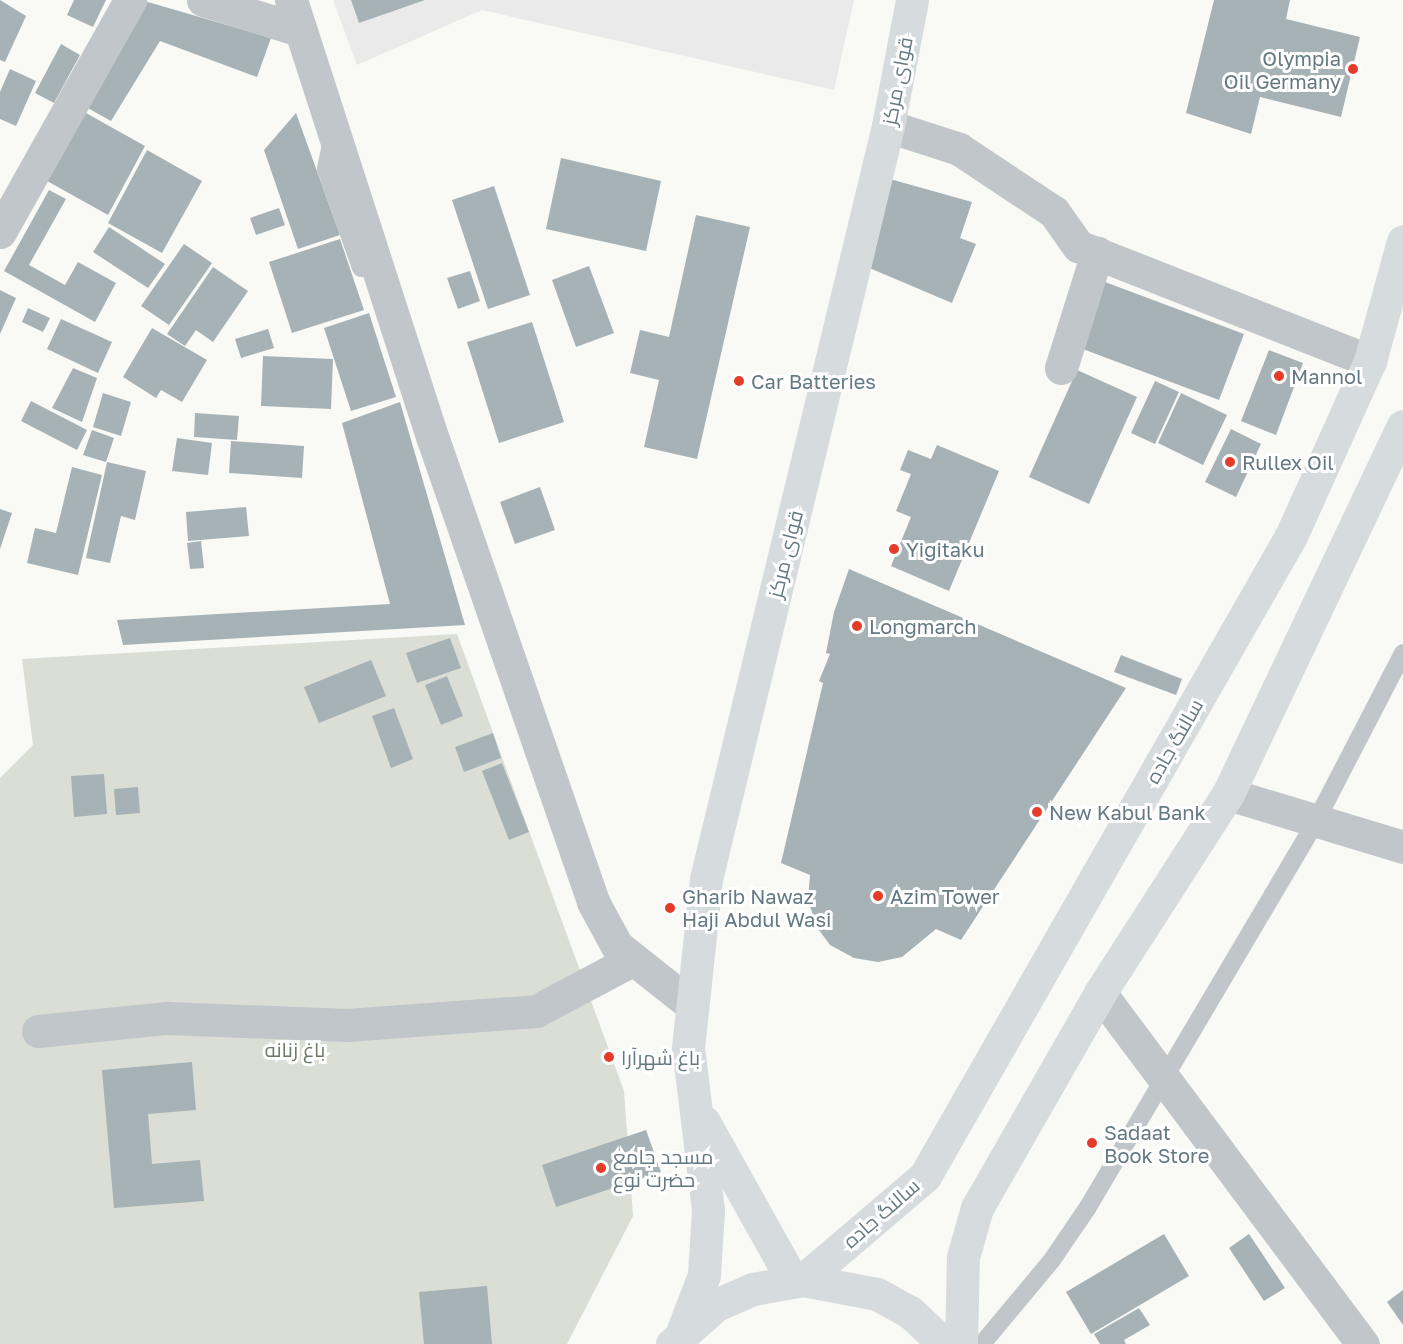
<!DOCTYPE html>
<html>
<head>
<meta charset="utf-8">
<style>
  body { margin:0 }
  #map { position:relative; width:1403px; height:1344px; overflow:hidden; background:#f9f9f6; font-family:"Golos Text",Cairo,sans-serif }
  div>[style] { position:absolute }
  .built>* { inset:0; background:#eaeaea }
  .green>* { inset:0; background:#daded5 }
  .building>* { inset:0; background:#a7b2b6 }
  .service>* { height:18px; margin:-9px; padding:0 9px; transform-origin:9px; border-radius:9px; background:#c0c6c9 }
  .minor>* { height:33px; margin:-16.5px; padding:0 16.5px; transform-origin:16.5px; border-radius:16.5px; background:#c0c6c9 }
  .tertiary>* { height:33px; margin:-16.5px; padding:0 16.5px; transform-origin:16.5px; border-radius:16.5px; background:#c0c6c9 }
  .secondary>* { height:33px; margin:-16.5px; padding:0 16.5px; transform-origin:16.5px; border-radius:16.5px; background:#d6dbde }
  .trunk>* { height:33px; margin:-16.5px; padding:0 16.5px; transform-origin:16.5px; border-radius:16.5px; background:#d6dbde }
  .dots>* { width:16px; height:16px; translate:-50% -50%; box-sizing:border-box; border:3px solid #fff; border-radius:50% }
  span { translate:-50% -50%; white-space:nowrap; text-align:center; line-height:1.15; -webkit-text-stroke:6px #fff; paint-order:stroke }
  .poi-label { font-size:20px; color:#647982 }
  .right { translate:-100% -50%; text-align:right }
  .left { translate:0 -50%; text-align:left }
  .street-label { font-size:20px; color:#647982 }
  .park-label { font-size:20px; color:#6a7a63 }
</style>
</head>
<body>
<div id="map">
  <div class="built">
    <i style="clip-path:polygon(333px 0,854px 0,834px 90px,482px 10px,357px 65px)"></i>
  </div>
  <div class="green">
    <i style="clip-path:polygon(457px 634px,624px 1091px,633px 1216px,567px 1344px,0 1344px,0 778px,33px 745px,22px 659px)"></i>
  </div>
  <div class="building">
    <i style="clip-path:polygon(0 0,26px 16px,5px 62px,0 60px)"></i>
    <i style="clip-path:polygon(74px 0,106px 0,93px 27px,67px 15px)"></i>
    <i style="clip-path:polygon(141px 0,271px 38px,257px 77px,160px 41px,111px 121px,77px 102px)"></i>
    <i style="clip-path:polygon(351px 0,425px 0,359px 23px)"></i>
    <i style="clip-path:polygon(1214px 0,1290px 0,1286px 19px,1360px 37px,1341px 117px,1260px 97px,1251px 134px,1186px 113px)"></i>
    <i style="clip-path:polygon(61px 44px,80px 55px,54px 103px,35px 93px)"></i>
    <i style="clip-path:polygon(10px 69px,36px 81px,16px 126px,0 119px,0 92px)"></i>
    <i style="clip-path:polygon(77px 108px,145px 146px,108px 215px,40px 177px)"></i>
    <i style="clip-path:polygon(296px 113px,340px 235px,298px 249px,264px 150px)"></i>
    <i style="clip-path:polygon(147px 150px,202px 181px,162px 253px,108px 223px)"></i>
    <i style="clip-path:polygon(561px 158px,661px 181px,646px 251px,546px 229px)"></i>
    <i style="clip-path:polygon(890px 179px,972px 202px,960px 238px,976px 244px,952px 303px,867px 267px)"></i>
    <i style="clip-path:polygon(494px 186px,530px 295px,488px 309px,452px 200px)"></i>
    <i style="clip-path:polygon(49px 190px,66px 199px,29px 265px,65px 285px,78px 262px,116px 283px,95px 322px,4px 271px)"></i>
    <i style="clip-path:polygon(279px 208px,285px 225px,256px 235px,250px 218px)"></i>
    <i style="clip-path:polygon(696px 215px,750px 227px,697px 459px,644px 447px,659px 380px,630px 373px,640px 330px,669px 337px)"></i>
    <i style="clip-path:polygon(109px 227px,165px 264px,148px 288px,93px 252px)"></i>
    <i style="clip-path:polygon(340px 239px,364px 310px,292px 333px,269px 262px)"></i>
    <i style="clip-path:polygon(184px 244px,212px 263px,169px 325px,141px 306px)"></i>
    <i style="clip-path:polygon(589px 266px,614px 333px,576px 347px,552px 280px)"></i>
    <i style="clip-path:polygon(213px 267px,248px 291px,213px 342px,196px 330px,185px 346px,167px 334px)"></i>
    <i style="clip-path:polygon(470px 271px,480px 301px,458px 309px,447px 278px)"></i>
    <i style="clip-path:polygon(1105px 282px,1244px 334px,1219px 400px,1080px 348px)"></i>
    <i style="clip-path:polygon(0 290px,16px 298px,0 334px)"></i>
    <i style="clip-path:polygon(28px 308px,50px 318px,43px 332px,22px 322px)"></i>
    <i style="clip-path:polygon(369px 313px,396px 397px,351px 411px,324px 328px)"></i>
    <i style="clip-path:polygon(61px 319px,112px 342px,98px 373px,47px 349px)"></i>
    <i style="clip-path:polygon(532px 322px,564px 422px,499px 443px,467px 342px)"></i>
    <i style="clip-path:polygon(152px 328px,207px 360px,182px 402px,161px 390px,156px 398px,123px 377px)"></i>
    <i style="clip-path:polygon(268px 329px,274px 348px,241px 358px,235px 339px)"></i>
    <i style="clip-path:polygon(1269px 350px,1303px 363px,1276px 435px,1241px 421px)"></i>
    <i style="clip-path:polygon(263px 356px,333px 359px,331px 409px,261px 406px)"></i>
    <i style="clip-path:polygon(73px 368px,97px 378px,82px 422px,52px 408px)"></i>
    <i style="clip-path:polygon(1077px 370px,1137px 397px,1089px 504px,1029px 477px)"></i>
    <i style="clip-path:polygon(1155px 381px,1179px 392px,1155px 444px,1131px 433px)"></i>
    <i style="clip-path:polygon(103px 393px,131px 402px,121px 436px,93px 427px)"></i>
    <i style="clip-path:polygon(1181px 393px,1227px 415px,1203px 465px,1158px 443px)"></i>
    <i style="clip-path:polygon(31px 401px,87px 430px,77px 450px,21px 421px)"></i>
    <i style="clip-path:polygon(400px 402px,465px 625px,123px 645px,117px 620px,390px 604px,342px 423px)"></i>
    <i style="clip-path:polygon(195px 413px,239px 416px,237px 440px,194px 437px)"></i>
    <i style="clip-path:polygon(1231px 429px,1261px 444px,1236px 497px,1205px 482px)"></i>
    <i style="clip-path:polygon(92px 430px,114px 438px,106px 462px,83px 455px)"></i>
    <i style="clip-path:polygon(177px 438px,212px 443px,208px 475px,172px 471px)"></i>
    <i style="clip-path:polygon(231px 441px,304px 446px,302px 478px,229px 473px)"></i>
    <i style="clip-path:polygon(937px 445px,999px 471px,949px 591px,891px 566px,911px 517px,896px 511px,911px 474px,900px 470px,908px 450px,931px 459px)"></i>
    <i style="clip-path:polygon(107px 462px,146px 471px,135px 520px,121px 516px,110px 563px,86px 558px)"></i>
    <i style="clip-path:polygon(72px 467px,102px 475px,78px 575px,27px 563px,35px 528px,56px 533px)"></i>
    <i style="clip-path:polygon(540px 487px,555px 530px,515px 544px,500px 502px)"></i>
    <i style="clip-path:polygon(246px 507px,249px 536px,188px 541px,186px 512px)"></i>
    <i style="clip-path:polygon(0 509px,12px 513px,0 549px)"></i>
    <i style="clip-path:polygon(201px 541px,204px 568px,190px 569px,187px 543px)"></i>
    <i style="clip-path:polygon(849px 569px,1126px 688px,961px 940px,936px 929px,902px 957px,878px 962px,854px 958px,830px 945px,816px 926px,808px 899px,810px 875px,781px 863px,823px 683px,819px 681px,830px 654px,826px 653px,834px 612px)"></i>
    <i style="clip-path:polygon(450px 638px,461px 668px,417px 683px,406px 653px)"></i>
    <i style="clip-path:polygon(1121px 655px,1182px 679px,1176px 695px,1114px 672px)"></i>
    <i style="clip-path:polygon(371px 660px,386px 696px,319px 723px,304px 687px)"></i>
    <i style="clip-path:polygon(447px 676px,463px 716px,441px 725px,425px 685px)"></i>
    <i style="clip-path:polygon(394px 708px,413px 759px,391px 768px,372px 716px)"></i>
    <i style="clip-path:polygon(493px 733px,501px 758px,464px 772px,455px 747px)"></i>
    <i style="clip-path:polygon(502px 763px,529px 832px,509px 840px,482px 771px)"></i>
    <i style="clip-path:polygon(104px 774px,107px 814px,74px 817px,71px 776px)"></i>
    <i style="clip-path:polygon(138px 787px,140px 813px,116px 815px,114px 789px)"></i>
    <i style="clip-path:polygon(192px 1062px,196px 1110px,148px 1114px,152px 1164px,200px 1160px,204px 1201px,114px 1208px,102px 1070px)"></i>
    <i style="clip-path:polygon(646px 1130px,661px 1172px,556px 1207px,542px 1165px)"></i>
    <i style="clip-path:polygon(1164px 1234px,1189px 1276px,1091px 1334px,1066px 1292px)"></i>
    <i style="clip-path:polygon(1249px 1234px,1285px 1288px,1264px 1301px,1229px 1248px)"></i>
    <i style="clip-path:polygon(487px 1286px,492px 1344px,424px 1344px,419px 1292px)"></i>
    <i style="clip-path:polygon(1403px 1290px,1403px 1325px,1387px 1302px)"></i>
    <i style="clip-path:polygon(1139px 1308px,1150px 1325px,1124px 1340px,1126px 1344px,1100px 1344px,1094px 1334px)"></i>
  </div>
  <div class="service">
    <i style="left:332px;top:140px;width:30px;rotate:102deg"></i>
    <i style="left:326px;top:169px;width:105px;rotate:70.5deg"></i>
    <i style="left:982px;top:1344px;width:109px;rotate:-50.2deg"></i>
    <i style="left:1052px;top:1260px;width:64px;rotate:-55.8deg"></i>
    <i style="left:1088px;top:1207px;width:448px;rotate:-59.4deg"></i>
    <i style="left:1316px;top:821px;width:189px;rotate:-62.6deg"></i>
  </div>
  <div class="minor">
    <i style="left:203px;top:0;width:102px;rotate:17.2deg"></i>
    <i style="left:888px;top:126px;width:75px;rotate:17.9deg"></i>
    <i style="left:959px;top:149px;width:114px;rotate:33.6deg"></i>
    <i style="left:1054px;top:212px;width:42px;rotate:54.8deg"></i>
    <i style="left:1078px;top:246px;width:314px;rotate:21.5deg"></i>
    <i style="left:0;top:232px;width:266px;rotate:-60.7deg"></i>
    <i style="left:1061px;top:368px;width:121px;rotate:-72.6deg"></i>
    <i style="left:1228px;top:794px;width:183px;rotate:16.8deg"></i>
    <i style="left:1100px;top:993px;width:439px;rotate:53.2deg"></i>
    <i style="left:38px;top:1031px;width:130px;rotate:-5.8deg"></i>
    <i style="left:167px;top:1018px;width:180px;rotate:2.2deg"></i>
    <i style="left:347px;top:1025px;width:190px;rotate:-4.2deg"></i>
    <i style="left:536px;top:1011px;width:109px;rotate:-28deg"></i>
  </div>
  <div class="tertiary">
    <i style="left:291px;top:0;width:461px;rotate:72.1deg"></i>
    <i style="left:433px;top:439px;width:490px;rotate:70.9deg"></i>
    <i style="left:593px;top:902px;width:50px;rotate:61.4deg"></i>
    <i style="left:617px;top:946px;width:92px;rotate:38.4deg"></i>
  </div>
  <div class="secondary">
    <i style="left:704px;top:1122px;width:182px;rotate:60.8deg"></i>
    <i style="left:683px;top:1330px;width:59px;rotate:-69.1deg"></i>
    <i style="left:704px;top:1275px;width:65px;rotate:-86.5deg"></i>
    <i style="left:708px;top:1210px;width:163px;rotate:-97deg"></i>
    <i style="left:688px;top:1048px;width:170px;rotate:-83.9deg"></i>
    <i style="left:706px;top:879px;width:775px;rotate:-76.41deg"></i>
    <i style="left:888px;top:126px;width:128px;rotate:-79.2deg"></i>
  </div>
  <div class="trunk">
    <i style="left:803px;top:1280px;width:160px;rotate:-40.4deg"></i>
    <i style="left:925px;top:1176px;width:737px;rotate:-60.24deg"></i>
    <i style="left:1291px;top:536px;width:192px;rotate:-65.7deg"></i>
    <i style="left:1370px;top:361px;width:124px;rotate:-74.6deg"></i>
    <i style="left:672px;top:1344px;width:59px;rotate:-41.6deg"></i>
    <i style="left:716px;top:1305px;width:40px;rotate:-23.4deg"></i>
    <i style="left:753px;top:1289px;width:51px;rotate:-10.2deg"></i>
    <i style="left:803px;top:1280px;width:75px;rotate:10.7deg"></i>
    <i style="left:877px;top:1294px;width:38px;rotate:29deg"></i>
    <i style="left:910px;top:1312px;width:47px;rotate:43.3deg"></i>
    <i style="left:961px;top:1344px;width:87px;rotate:-88.7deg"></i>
    <i style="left:963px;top:1257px;width:51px;rotate:-74.1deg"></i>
    <i style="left:977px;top:1208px;width:248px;rotate:-60.2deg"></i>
    <i style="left:1100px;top:993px;width:237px;rotate:-57.3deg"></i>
    <i style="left:1228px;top:794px;width:407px;rotate:-64.6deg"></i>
  </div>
  <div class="dots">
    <i style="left:1353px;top:69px;background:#e53c2a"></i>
    <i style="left:1279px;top:376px;background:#e53c2a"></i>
    <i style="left:739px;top:381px;background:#e53c2a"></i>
    <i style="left:1230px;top:462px;background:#e53c2a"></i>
    <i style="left:894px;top:549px;background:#e53c2a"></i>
    <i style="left:857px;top:626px;background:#e53c2a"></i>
    <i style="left:1037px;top:812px;background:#e53c2a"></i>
    <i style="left:878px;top:896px;background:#e53c2a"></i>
    <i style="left:670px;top:908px;background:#e53c2a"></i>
    <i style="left:609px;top:1057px;background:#e53c2a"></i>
    <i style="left:1092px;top:1143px;background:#e53c2a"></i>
    <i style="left:601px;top:1168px;background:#e53c2a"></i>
  </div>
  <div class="poi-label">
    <span class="right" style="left:1341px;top:70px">Olympia<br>Oil Germany</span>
    <span class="left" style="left:1291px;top:376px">Mannol</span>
    <span class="left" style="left:751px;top:381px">Car Batteries</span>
    <span class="left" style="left:1242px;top:462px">Rullex Oil</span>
    <span class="left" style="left:906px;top:549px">Yigitaku</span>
    <span class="left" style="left:869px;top:626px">Longmarch</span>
    <span class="left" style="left:1049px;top:812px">New Kabul Bank</span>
    <span class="left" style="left:890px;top:896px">Azim Tower</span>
    <span class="left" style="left:682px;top:908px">Gharib Nawaz<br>Haji Abdul Wasi</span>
    <span class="left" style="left:621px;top:1057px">باغ شهرآرا</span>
    <span class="left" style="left:1104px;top:1144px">Sadaat<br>Book Store</span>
    <span class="left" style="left:613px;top:1168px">مسجد جامع<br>حضرت نوع</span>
  </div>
  <div class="street-label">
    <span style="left:897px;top:81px;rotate:-79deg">قوای مرکز</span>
    <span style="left:785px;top:554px;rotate:-76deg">قوای مرکز</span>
    <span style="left:1174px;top:741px;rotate:-60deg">سالنگ جاده</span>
    <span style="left:881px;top:1213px;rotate:-41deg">سالنگ جاده</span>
  </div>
  <div class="park-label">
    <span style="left:295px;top:1049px">باغ زنانه</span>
  </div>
</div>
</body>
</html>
